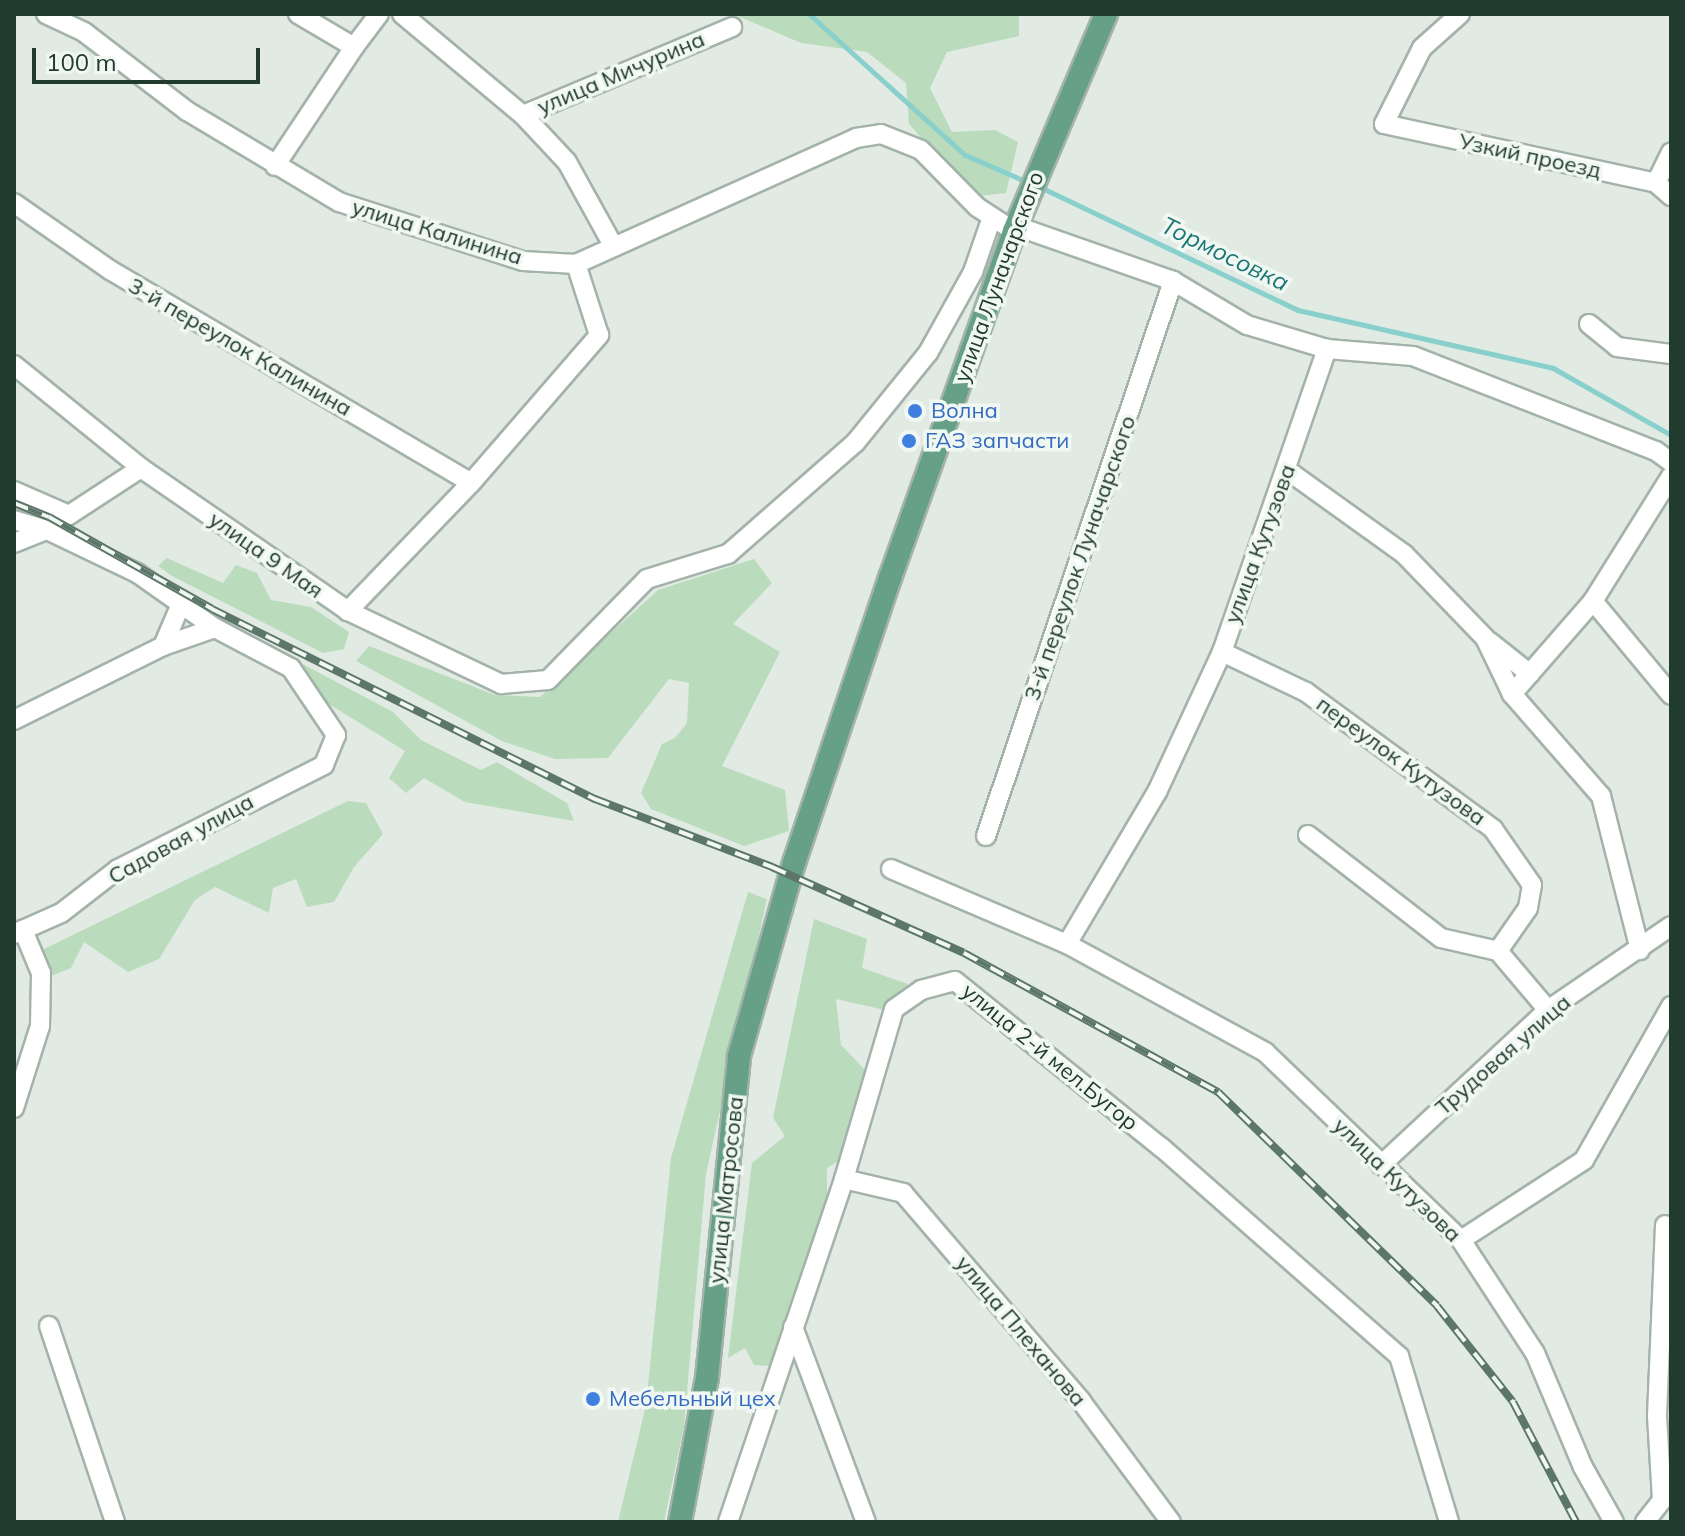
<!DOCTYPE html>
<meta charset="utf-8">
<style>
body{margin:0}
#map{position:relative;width:1685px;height:1536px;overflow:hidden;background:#e1ebe4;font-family:Mulish,sans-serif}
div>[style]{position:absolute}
.green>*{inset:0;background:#badcbc}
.stream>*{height:5px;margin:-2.5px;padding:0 2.5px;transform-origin:2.5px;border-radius:2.5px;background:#89d0cd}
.roads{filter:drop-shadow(2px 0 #a4b3aa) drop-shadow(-2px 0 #a4b3aa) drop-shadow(0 2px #a4b3aa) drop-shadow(0 -2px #a4b3aa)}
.minor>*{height:18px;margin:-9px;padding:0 9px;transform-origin:9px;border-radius:9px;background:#fff}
.major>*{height:22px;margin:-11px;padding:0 11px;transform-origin:11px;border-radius:11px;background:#66a086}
.rail>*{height:8px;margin-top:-4px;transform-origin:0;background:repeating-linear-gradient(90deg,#f1f8f3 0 15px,#5c776a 0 30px);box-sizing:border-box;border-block:2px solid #5c776a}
.dots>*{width:22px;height:22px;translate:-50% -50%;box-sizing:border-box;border:4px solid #f1f8f3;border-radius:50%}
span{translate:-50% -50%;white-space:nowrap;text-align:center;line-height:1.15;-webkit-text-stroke:7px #f1f8f3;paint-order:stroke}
.street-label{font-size:22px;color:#213b2f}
.shop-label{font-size:22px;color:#366cbe}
.left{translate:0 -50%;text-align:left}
.water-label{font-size:24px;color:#1d7674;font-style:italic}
.frame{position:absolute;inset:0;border:16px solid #213b2f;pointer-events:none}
.scale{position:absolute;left:32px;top:48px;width:228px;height:36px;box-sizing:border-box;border:4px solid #213b2f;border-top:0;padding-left:10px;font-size:24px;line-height:28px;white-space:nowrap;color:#213b2f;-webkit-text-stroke:6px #f1f8f3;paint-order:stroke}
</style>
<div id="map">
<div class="green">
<i style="clip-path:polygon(733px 14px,1019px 14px,1019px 36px,947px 52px,930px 88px,952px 132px,995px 130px,1018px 142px,1006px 193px,979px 196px,937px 156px,909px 124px,906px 83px,867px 52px,801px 43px)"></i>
<i style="clip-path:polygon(167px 558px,223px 583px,236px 565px,257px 573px,271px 600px,311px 607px,349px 632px,344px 649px,323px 653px,172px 576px,158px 566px)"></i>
<i style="clip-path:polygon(754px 559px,772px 583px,733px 624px,780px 652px,722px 766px,785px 790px,789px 831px,744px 846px,651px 809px,641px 793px,662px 744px,675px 738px,687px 723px,689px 683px,669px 679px,608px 758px,555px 759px,502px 741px,356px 661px,369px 646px,495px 695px,540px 697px,658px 590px)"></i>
<i style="clip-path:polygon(195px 607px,393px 712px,421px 740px,481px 770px,497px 762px,567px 803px,574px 821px,465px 802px,424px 778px,406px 793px,389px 778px,405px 751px,188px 617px)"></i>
<i style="clip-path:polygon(348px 801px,366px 803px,383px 834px,354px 867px,334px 902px,307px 907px,296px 879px,273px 888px,269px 913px,215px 887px,195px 900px,159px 959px,128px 972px,84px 942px,71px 968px,48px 977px,42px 950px)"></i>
<i style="clip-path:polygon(748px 892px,767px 899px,706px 1174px,684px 1426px,664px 1522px,618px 1522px,646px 1405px,671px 1158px)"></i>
<i style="clip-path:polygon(814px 919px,867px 939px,862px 968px,908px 984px,889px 1011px,836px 999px,841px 1045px,869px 1074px,866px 1144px,827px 1168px,827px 1207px,771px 1366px,754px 1365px,745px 1348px,728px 1358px,752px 1163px,785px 1136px,773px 1118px)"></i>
</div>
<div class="stream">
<i style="left:809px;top:14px;width:210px;rotate:42.1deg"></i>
<i style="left:965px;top:155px;width:68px;rotate:23.5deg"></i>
<i style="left:1040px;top:187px;width:286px;rotate:25.5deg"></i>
<i style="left:1298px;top:310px;width:262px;rotate:12.8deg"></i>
<i style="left:1553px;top:368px;width:136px;rotate:29.6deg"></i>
</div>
<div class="roads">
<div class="minor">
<i style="left:46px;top:14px;width:42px;rotate:25.3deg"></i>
<i style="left:84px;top:32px;width:130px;rotate:37.5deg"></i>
<i style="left:187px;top:111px;width:177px;rotate:30.9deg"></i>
<i style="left:339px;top:202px;width:193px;rotate:17.8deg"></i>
<i style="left:523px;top:261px;width:53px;rotate:3.2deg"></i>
<i style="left:576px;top:264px;width:307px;rotate:-24.2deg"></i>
<i style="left:856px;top:138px;width:25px;rotate:-9deg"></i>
<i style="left:881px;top:134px;width:43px;rotate:21.8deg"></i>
<i style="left:921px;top:150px;width:80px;rotate:45.5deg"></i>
<i style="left:977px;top:207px;width:44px;rotate:33deg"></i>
<i style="left:298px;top:14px;width:65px;rotate:30.5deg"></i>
<i style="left:354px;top:47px;width:41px;rotate:-52.9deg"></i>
<i style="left:402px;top:14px;width:158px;rotate:39.9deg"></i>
<i style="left:523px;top:115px;width:227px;rotate:-22.8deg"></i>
<i style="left:1460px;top:14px;width:51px;rotate:138.2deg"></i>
<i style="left:1422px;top:48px;width:85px;rotate:116.6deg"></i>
<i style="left:1384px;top:124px;width:278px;rotate:12.2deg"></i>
<i style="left:1656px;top:183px;width:20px;rotate:41deg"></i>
<i style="left:523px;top:115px;width:64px;rotate:46.9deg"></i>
<i style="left:567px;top:162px;width:97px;rotate:61.1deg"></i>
<i style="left:275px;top:166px;width:143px;rotate:-56.4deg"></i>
<i style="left:1656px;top:183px;width:34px;rotate:-64deg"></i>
<i style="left:14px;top:203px;width:117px;rotate:34.9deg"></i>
<i style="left:110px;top:270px;width:419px;rotate:30.5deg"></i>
<i style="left:471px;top:483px;width:178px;rotate:133.9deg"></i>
<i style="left:1016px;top:226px;width:166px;rotate:19.3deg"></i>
<i style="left:1173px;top:281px;width:86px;rotate:30.7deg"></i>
<i style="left:1247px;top:325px;width:84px;rotate:16.7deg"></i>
<i style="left:1327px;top:349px;width:86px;rotate:4.7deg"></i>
<i style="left:1413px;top:356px;width:261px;rotate:21.4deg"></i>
<i style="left:1656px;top:451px;width:19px;rotate:36deg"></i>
<i style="left:1589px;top:324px;width:36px;rotate:39deg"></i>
<i style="left:1617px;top:347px;width:54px;rotate:7.4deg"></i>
<i style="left:14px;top:365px;width:164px;rotate:39deg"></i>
<i style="left:141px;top:468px;width:252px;rotate:34.6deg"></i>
<i style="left:348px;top:611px;width:170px;rotate:25.5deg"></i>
<i style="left:501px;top:684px;width:47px;rotate:-4.9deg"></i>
<i style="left:548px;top:680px;width:141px;rotate:-45.6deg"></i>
<i style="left:647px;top:579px;width:85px;rotate:-17.2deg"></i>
<i style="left:728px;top:554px;width:169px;rotate:-41.2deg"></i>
<i style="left:855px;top:443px;width:116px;rotate:-51deg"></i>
<i style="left:928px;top:353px;width:93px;rotate:-60.9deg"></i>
<i style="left:973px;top:272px;width:58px;rotate:-70.9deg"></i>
<i style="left:1287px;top:470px;width:144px;rotate:35.7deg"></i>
<i style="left:1404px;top:554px;width:117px;rotate:46deg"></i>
<i style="left:1485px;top:638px;width:62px;rotate:64.3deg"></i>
<i style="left:1512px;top:694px;width:135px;rotate:48.9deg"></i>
<i style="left:1601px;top:796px;width:159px;rotate:75.8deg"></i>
<i style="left:471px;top:483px;width:196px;rotate:-49.1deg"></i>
<i style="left:599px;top:335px;width:75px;rotate:-107.9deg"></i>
<i style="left:14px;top:491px;width:60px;rotate:23.6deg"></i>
<i style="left:69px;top:515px;width:86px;rotate:-33.1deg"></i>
<i style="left:14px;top:520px;width:34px;rotate:17deg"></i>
<i style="left:47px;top:530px;width:100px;rotate:25.5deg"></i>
<i style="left:137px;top:573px;width:95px;rotate:35.2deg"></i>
<i style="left:215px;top:628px;width:86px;rotate:27.8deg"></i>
<i style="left:291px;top:668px;width:81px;rotate:56.1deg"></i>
<i style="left:336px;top:735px;width:32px;rotate:112deg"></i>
<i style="left:324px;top:765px;width:231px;rotate:153.2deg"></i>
<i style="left:118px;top:869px;width:72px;rotate:142.3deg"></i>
<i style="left:61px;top:913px;width:51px;rotate:155.9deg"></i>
<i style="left:14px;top:543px;width:35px;rotate:-22deg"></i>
<i style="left:1593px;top:601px;width:122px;rotate:50.3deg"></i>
<i style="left:1490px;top:642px;width:51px;rotate:38.7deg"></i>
<i style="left:163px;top:646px;width:46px;rotate:-66.8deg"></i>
<i style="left:1222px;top:652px;width:93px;rotate:25.5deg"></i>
<i style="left:1306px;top:692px;width:232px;rotate:36.2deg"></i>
<i style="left:1493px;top:829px;width:68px;rotate:55.1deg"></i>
<i style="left:1532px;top:885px;width:23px;rotate:100deg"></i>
<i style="left:1528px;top:908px;width:52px;rotate:124.9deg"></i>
<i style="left:1512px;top:694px;width:123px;rotate:-48.9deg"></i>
<i style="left:1593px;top:601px;width:147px;rotate:-58deg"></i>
<i style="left:14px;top:720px;width:166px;rotate:-26.4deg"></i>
<i style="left:163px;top:646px;width:55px;rotate:-19.1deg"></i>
<i style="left:1308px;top:835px;width:168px;rotate:37.8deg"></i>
<i style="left:1441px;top:938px;width:58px;rotate:12.8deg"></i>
<i style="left:1498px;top:951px;width:77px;rotate:49.7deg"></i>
<i style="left:986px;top:836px;width:586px;rotate:-71.38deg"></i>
<i style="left:891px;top:869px;width:191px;rotate:23.1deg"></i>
<i style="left:1067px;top:944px;width:226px;rotate:28.6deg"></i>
<i style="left:1265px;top:1052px;width:272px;rotate:43.8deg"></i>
<i style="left:1461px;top:1240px;width:135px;rotate:56.8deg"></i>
<i style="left:1535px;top:1353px;width:124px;rotate:67.2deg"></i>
<i style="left:1583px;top:1467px;width:63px;rotate:60.6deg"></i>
<i style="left:1067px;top:944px;width:177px;rotate:-59.4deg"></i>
<i style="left:1157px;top:792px;width:154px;rotate:-65.1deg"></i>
<i style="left:1222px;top:652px;width:321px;rotate:-70.9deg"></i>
<i style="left:14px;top:1108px;width:86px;rotate:-72.4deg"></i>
<i style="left:40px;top:1026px;width:53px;rotate:-88.9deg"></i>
<i style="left:41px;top:973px;width:47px;rotate:-112.7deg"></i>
<i style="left:1381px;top:1165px;width:228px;rotate:-42.9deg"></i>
<i style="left:1548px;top:1010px;width:149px;rotate:-34.3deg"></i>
<i style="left:844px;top:1179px;width:61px;rotate:13.3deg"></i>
<i style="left:903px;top:1193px;width:274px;rotate:49.4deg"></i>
<i style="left:1081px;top:1401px;width:151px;rotate:53.4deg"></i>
<i style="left:1461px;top:1240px;width:147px;rotate:-33deg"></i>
<i style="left:1584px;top:1160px;width:177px;rotate:-60.5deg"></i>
<i style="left:49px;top:1326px;width:207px;rotate:71.4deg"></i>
<i style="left:793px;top:1327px;width:208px;rotate:69.5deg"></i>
<i style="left:728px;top:1522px;width:362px;rotate:-71.3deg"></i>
<i style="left:844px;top:1179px;width:177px;rotate:-73.6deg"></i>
<i style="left:894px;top:1009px;width:33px;rotate:-35deg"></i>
<i style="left:921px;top:990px;width:35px;rotate:-15deg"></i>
<i style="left:955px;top:981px;width:265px;rotate:38.9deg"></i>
<i style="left:1161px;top:1147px;width:317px;rotate:41.3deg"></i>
<i style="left:1399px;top:1356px;width:173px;rotate:73.2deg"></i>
<i style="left:1645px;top:1522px;width:28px;rotate:-52deg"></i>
<i style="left:1662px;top:1500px;width:84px;rotate:-93.4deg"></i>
<i style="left:1657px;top:1416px;width:191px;rotate:-87.6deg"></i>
</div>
<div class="major">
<i style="left:680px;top:1522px;width:147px;rotate:-79.4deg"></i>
<i style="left:707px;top:1378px;width:324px;rotate:-84.3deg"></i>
<i style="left:739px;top:1056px;width:201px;rotate:-74.1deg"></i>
<i style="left:794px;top:863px;width:301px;rotate:-71.4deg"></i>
<i style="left:890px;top:578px;width:368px;rotate:-70.3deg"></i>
<i style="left:1014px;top:231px;width:236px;rotate:-67deg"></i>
</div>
</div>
<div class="rail">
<i style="left:14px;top:503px;width:38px;rotate:22deg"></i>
<i style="left:49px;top:517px;width:187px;rotate:29.4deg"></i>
<i style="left:212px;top:609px;width:428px;rotate:26.4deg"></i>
<i style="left:595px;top:799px;width:190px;rotate:21deg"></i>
<i style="left:772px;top:867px;width:210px;rotate:24.1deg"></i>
<i style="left:964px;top:953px;width:290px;rotate:28.7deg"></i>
<i style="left:1218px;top:1092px;width:306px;rotate:44.3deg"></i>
<i style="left:1437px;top:1306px;width:122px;rotate:51.6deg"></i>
<i style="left:1513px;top:1402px;width:136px;rotate:62.3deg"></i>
</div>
<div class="dots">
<i style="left:915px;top:411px;background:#3f7fe0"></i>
<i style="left:909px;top:441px;background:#3f7fe0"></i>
<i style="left:593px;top:1399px;background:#3f7fe0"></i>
</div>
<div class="street-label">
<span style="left:621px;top:73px;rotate:-23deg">улица Мичурина</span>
<span style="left:1530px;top:156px;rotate:12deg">Узкий проезд</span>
<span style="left:437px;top:232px;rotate:17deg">улица Калинина</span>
<span style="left:999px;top:277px;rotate:-70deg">улица Луначарского</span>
<span style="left:240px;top:347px;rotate:30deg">3-й переулок Калинина</span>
<span style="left:1260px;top:544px;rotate:-70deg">улица Кутузова</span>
<span style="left:266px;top:555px;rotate:35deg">улица 9 Мая</span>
<span style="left:1080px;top:558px;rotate:-71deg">3-й переулок Луначарского</span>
<span style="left:1401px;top:761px;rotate:36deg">переулок Кутузова</span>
<span style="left:181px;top:839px;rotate:-29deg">Садовая улица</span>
<span style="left:1503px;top:1055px;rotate:-41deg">Трудовая улица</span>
<span style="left:1050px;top:1057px;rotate:39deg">улица 2-й мел.Бугор</span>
<span style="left:1397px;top:1180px;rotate:44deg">улица Кутузова</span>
<span style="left:726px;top:1190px;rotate:-84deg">улица Матросова</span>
<span style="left:1021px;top:1331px;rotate:50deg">улица Плеханова</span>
</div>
<div class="shop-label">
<span class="left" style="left:931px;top:411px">Волна</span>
<span class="left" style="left:925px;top:441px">ГАЗ запчасти</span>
<span class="left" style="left:609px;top:1399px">Мебельный цех</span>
</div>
<div class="water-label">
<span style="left:1225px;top:254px;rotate:26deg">Тормосовка</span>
</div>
<div class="frame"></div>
<div class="scale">100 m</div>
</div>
